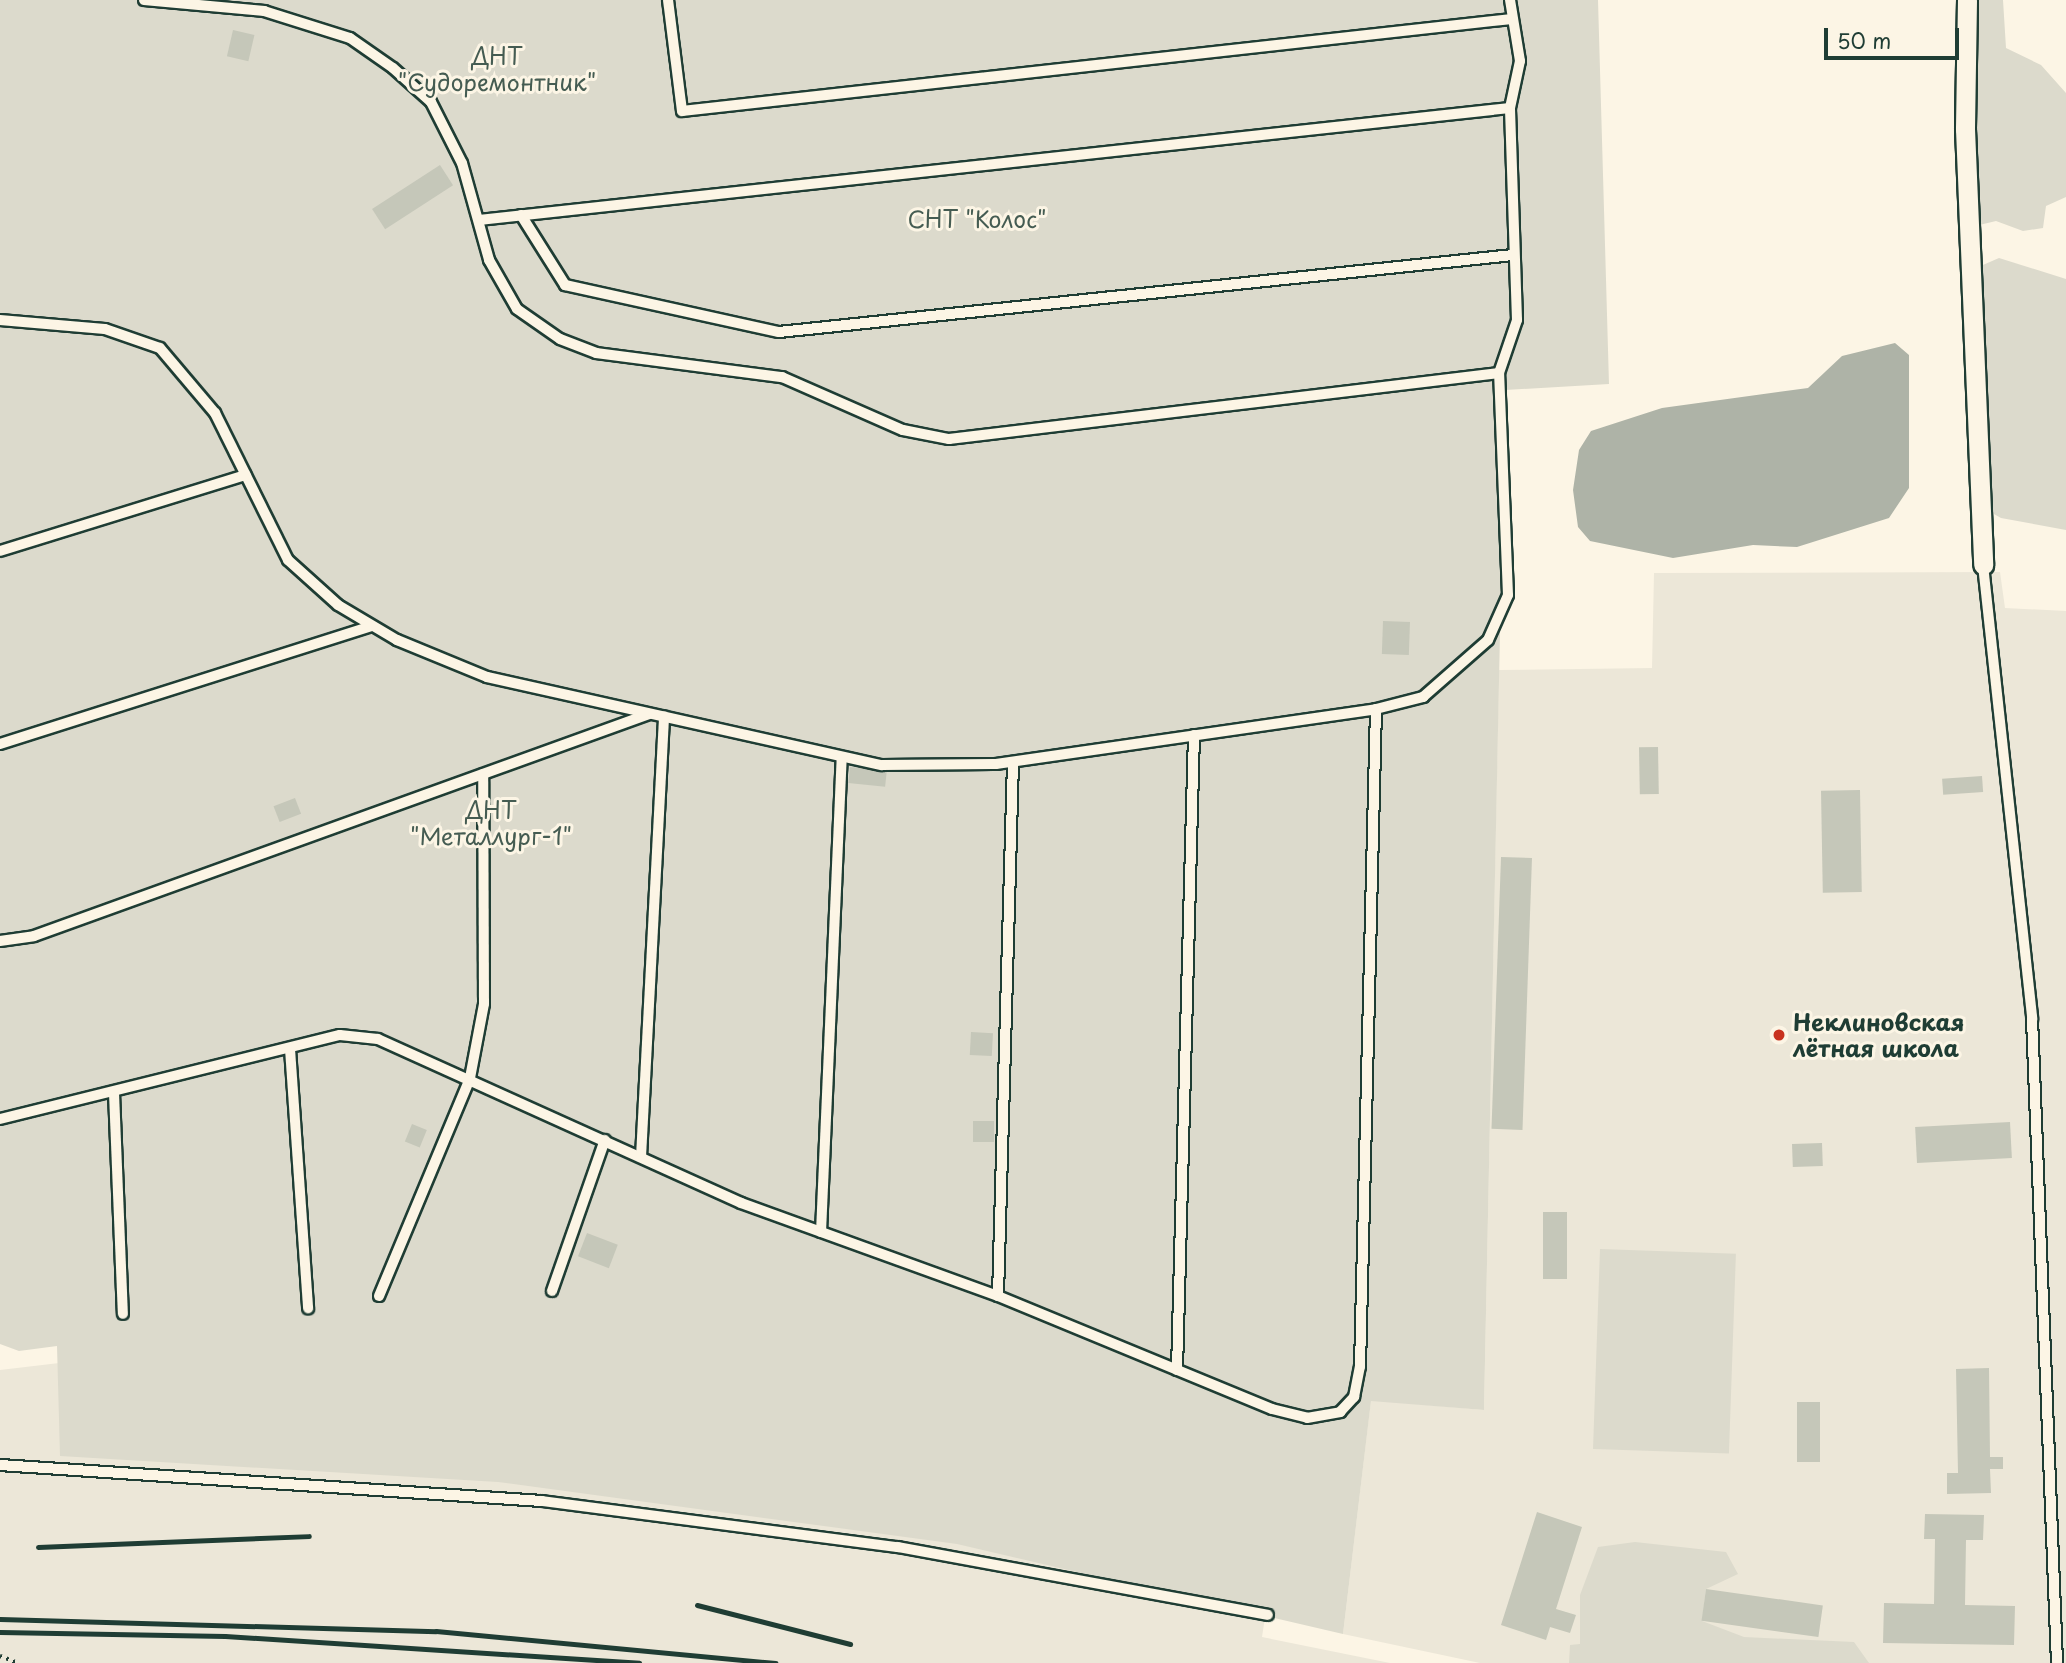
<!DOCTYPE html>
<meta charset="utf-8">
<style>
body{margin:0}
#map{position:relative;width:2066px;height:1663px;overflow:hidden;background:#fcf5e5;font-family:"Playpen Sans",sans-serif}
div>[style]{position:absolute}
.built>*{inset:0;background:#ece7d8}
.green>*{inset:0;background:#dcdacc;transform-origin:0 0}
.water>*{inset:0;background:#aeb3a7}
.building>*{inset:0;background:#c5c7b9;transform-origin:0 0}
.path>*{height:3.5px;margin-top:-1.75px;transform-origin:0;background:repeating-linear-gradient(90deg,#1f3d34 0 2px,transparent 0 7px)}
.roads{filter:drop-shadow(2px 0 #1f3d34) drop-shadow(-2px 0 #1f3d34) drop-shadow(0 2px #1f3d34) drop-shadow(0 -2px #1f3d34)}
.lane>*{height:10px;margin:-5px;padding:0 5px;transform-origin:5px;border-radius:5px;background:#fcf5e5}
.street>*{height:19px;margin:-9.5px;padding:0 9.5px;transform-origin:9.5px;border-radius:9.5px;background:#fcf5e5}
.rail>*{height:5px;margin:-2.5px;padding:0 2.5px;transform-origin:2.5px;border-radius:2.5px;background:#1f3d34}
.dots>*{width:19px;height:19px;translate:-50% -50%;box-sizing:border-box;border:4px solid #fcf5e5;border-radius:50%}
span{translate:-50% -50%;white-space:nowrap;text-align:center;line-height:1.15;-webkit-text-stroke:6px #fcf5e5;paint-order:stroke}
.park-label{font-size:23px;color:#455c52}
.poi-label{font-size:23px;color:#1f3d34;font-weight:700}
.left{translate:0 -50%;text-align:left}
.scale{position:absolute;left:1824px;top:28px;width:135px;height:32px;box-sizing:border-box;border:4px solid #1f3d34;border-top:0;padding-left:9px;font-size:21px;line-height:24px;white-space:nowrap;color:#1f3d34;-webkit-text-stroke:5px #fcf5e5;paint-order:stroke}
</style>
<div id="map">
<div class="built">
<i style="clip-path:polygon(2000px 572px,2005px 608px,2066px 611px,2066px 1663px,1480px 1663px,1343px 1634px,1371px 1400px,1484px 1410px,1499px 670px,1652px 668px,1654px 573px)"></i>
<i style="clip-path:polygon(313px 1333px,1276px 1546px,1262px 1637px,1390px 1663px,0 1663px,0 1370px)"></i>
</div>
<div class="green">
<i style="clip-path:polygon(0 0,1598px 0,1609px 384px,1505px 390px,1484px 1410px,1371px 1401px,1343px 1634px,957px 1544px,498px 1482px,60px 1456px,57px 1346px,19px 1351px,0 1344px)"></i>
<i style="clip-path:polygon(1969px 0,2003px 0,2006px 48px,2041px 65px,2066px 93px,2066px 197px,2046px 206px,2043px 228px,2023px 231px,1996px 221px,1971px 227px)"></i>
<i style="clip-path:polygon(1999px 258px,2066px 279px,2066px 530px,2001px 518px,1978px 505px,1976px 268px)"></i>
<i style="left:1600px;top:1249px;width:136px;height:200px;rotate:2deg"></i>
<i style="clip-path:polygon(1635px 1542px,1726px 1552px,1738px 1574px,1706px 1589px,1702px 1621px,1744px 1637px,1854px 1642px,1869px 1663px,1569px 1663px,1570px 1645px,1580px 1644px,1580px 1595px,1598px 1547px)"></i>
</div>
<div class="water">
<i style="clip-path:polygon(1895px 343px,1909px 355px,1909px 488px,1889px 518px,1797px 547px,1753px 545px,1673px 558px,1590px 541px,1578px 527px,1573px 490px,1579px 450px,1591px 431px,1662px 408px,1808px 388px,1842px 356px)"></i>
</div>
<div class="building">
<i style="left:233px;top:30px;width:22px;height:27px;rotate:13deg"></i>
<i style="left:440px;top:165px;width:24px;height:81px;rotate:57deg"></i>
<i style="left:1383px;top:621px;width:27px;height:33px;rotate:2deg"></i>
<i style="left:1658px;top:747px;width:47px;height:19px;rotate:89deg"></i>
<i style="left:850px;top:767px;width:37px;height:16px;rotate:6deg"></i>
<i style="left:1982px;top:776px;width:16px;height:40px;rotate:86deg"></i>
<i style="left:1860px;top:790px;width:102px;height:39px;rotate:89deg"></i>
<i style="left:295px;top:798px;width:17px;height:23px;rotate:69deg"></i>
<i style="left:1501px;top:857px;width:31px;height:272px;rotate:2deg"></i>
<i style="left:971px;top:1032px;width:22px;height:23px;rotate:3deg"></i>
<i style="left:973px;top:1121px;width:21px;height:21px"></i>
<i style="left:2010px;top:1122px;width:36px;height:95px;rotate:87deg"></i>
<i style="left:412px;top:1124px;width:16px;height:19px;rotate:22deg"></i>
<i style="left:1822px;top:1143px;width:23px;height:30px;rotate:88deg"></i>
<i style="left:1543px;top:1212px;width:24px;height:67px"></i>
<i style="left:587px;top:1233px;width:33px;height:25px;rotate:21deg"></i>
<i style="clip-path:polygon(1989px 1368px,1990px 1457px,2003px 1457px,2003px 1469px,1990px 1469px,1991px 1493px,1947px 1494px,1947px 1473px,1958px 1473px,1956px 1369px)"></i>
<i style="left:1797px;top:1402px;width:23px;height:60px"></i>
<i style="clip-path:polygon(1537px 1512px,1582px 1527px,1556px 1609px,1576px 1615px,1570px 1633px,1550px 1627px,1546px 1640px,1501px 1625px)"></i>
<i style="clip-path:polygon(1925px 1514px,1984px 1515px,1983px 1540px,1966px 1540px,1965px 1605px,2015px 1606px,2014px 1645px,1883px 1643px,1884px 1603px,1934px 1604px,1935px 1539px,1924px 1539px)"></i>
<i style="left:1706px;top:1589px;width:118px;height:32px;rotate:8deg"></i>
</div>
<div class="path">
<i style="left:0;top:1656px;width:19px;rotate:21deg"></i>
</div>
<div class="roads">
<div class="lane">
<i style="left:144px;top:0;width:121px;rotate:5.2deg"></i>
<i style="left:264px;top:11px;width:90px;rotate:17.4deg"></i>
<i style="left:350px;top:38px;width:52px;rotate:34.9deg"></i>
<i style="left:393px;top:68px;width:51px;rotate:41.8deg"></i>
<i style="left:431px;top:102px;width:68px;rotate:63.1deg"></i>
<i style="left:462px;top:163px;width:101px;rotate:74.4deg"></i>
<i style="left:489px;top:260px;width:56px;rotate:60.3deg"></i>
<i style="left:517px;top:309px;width:52px;rotate:34.9deg"></i>
<i style="left:560px;top:339px;width:39px;rotate:21deg"></i>
<i style="left:596px;top:353px;width:188px;rotate:7.4deg"></i>
<i style="left:782px;top:377px;width:132px;rotate:23.7deg"></i>
<i style="left:903px;top:430px;width:47px;rotate:11.1deg"></i>
<i style="left:949px;top:439px;width:554px;rotate:-6.84deg"></i>
<i style="left:668px;top:0;width:112px;rotate:82.8deg"></i>
<i style="left:682px;top:111px;width:835px;rotate:-6.33deg"></i>
<i style="left:521px;top:215px;width:83px;rotate:57.8deg"></i>
<i style="left:565px;top:285px;width:219px;rotate:12.4deg"></i>
<i style="left:779px;top:332px;width:738px;rotate:-5.99deg"></i>
<i style="left:479px;top:220px;width:1037px;rotate:-6.2deg"></i>
<i style="left:0;top:320px;width:105px;rotate:4.9deg"></i>
<i style="left:105px;top:329px;width:58px;rotate:19.1deg"></i>
<i style="left:160px;top:348px;width:85px;rotate:49.8deg"></i>
<i style="left:215px;top:413px;width:164px;rotate:63.6deg"></i>
<i style="left:288px;top:560px;width:67px;rotate:42deg"></i>
<i style="left:338px;top:605px;width:69px;rotate:30.7deg"></i>
<i style="left:397px;top:640px;width:97px;rotate:22.3deg"></i>
<i style="left:487px;top:677px;width:405px;rotate:12.6deg"></i>
<i style="left:882px;top:765px;width:114px;rotate:-0.5deg"></i>
<i style="left:996px;top:764px;width:384px;rotate:-8.2deg"></i>
<i style="left:1376px;top:709px;width:49px;rotate:-14.3deg"></i>
<i style="left:1423px;top:697px;width:86px;rotate:-41.2deg"></i>
<i style="left:1488px;top:640px;width:49px;rotate:-66deg"></i>
<i style="left:1508px;top:595px;width:222px;rotate:-92.3deg"></i>
<i style="left:1499px;top:373px;width:56px;rotate:-71.2deg"></i>
<i style="left:1517px;top:320px;width:212px;rotate:-91.9deg"></i>
<i style="left:1510px;top:108px;width:48px;rotate:-78deg"></i>
<i style="left:1520px;top:61px;width:62px;rotate:-99.3deg"></i>
<i style="left:0;top:551px;width:257px;rotate:-17.2deg"></i>
<i style="left:1983px;top:565px;width:456px;rotate:83.8deg"></i>
<i style="left:2032px;top:1018px;width:645px;rotate:87.78deg"></i>
<i style="left:0;top:744px;width:390px;rotate:-17.6deg"></i>
<i style="left:0;top:941px;width:34px;rotate:-8deg"></i>
<i style="left:34px;top:936px;width:654px;rotate:-19.85deg"></i>
<i style="left:290px;top:1049px;width:260px;rotate:86deg"></i>
<i style="left:114px;top:1093px;width:221px;rotate:87.7deg"></i>
<i style="left:0;top:1119px;width:350px;rotate:-13.9deg"></i>
<i style="left:340px;top:1035px;width:38px;rotate:6deg"></i>
<i style="left:378px;top:1039px;width:398px;rotate:24.3deg"></i>
<i style="left:741px;top:1203px;width:273px;rotate:19.9deg"></i>
<i style="left:998px;top:1296px;width:296px;rotate:22.4deg"></i>
<i style="left:1272px;top:1409px;width:36px;rotate:14deg"></i>
<i style="left:1307px;top:1418px;width:34px;rotate:-10deg"></i>
<i style="left:1340px;top:1412px;width:21px;rotate:-47deg"></i>
<i style="left:1354px;top:1397px;width:31px;rotate:-79deg"></i>
<i style="left:1360px;top:1367px;width:658px;rotate:-88.61deg"></i>
<i style="left:641px;top:1157px;width:441px;rotate:-87deg"></i>
<i style="left:821px;top:1232px;width:475px;rotate:-87.5deg"></i>
<i style="left:552px;top:1291px;width:160px;rotate:-70.7deg"></i>
<i style="left:379px;top:1296px;width:236px;rotate:-67.3deg"></i>
<i style="left:470px;top:1078px;width:75px;rotate:-79.3deg"></i>
<i style="left:484px;top:1004px;width:230px;rotate:-90.2deg"></i>
<i style="left:998px;top:1296px;width:534px;rotate:-88.39deg"></i>
<i style="left:1177px;top:1370px;width:635px;rotate:-88.47deg"></i>
<i style="left:0;top:1465px;width:543px;rotate:3.8deg"></i>
<i style="left:542px;top:1501px;width:359px;rotate:7.4deg"></i>
<i style="left:898px;top:1547px;width:376px;rotate:10.4deg"></i>
</div>
<div class="street">
<i style="left:1967px;top:0;width:129px;rotate:90.9deg"></i>
<i style="left:1965px;top:129px;width:436px;rotate:87.6deg"></i>
</div>
</div>
<div class="rail">
<i style="left:38px;top:1547px;width:271px;rotate:-2.3deg"></i>
<i style="left:697px;top:1605px;width:158px;rotate:14.3deg"></i>
<i style="left:0;top:1619px;width:436px;rotate:1.6deg"></i>
<i style="left:436px;top:1631px;width:341px;rotate:5.4deg"></i>
<i style="left:0;top:1632px;width:225px;rotate:1deg"></i>
<i style="left:225px;top:1636px;width:415px;rotate:3.7deg"></i>
</div>
<div class="dots">
<i style="left:1779px;top:1035px;background:#c8321e"></i>
</div>
<div class="park-label">
<span style="left:497px;top:69px">ДНТ<br>"Судоремонтник"</span>
<span style="left:977px;top:219px">СНТ "Колос"</span>
<span style="left:491px;top:823px">ДНТ<br>"Металлург-1"</span>
</div>
<div class="poi-label">
<span class="left" style="left:1793px;top:1035px">Неклиновская<br>лётная школа</span>
</div>
<div class="scale">50 m</div>
</div>
